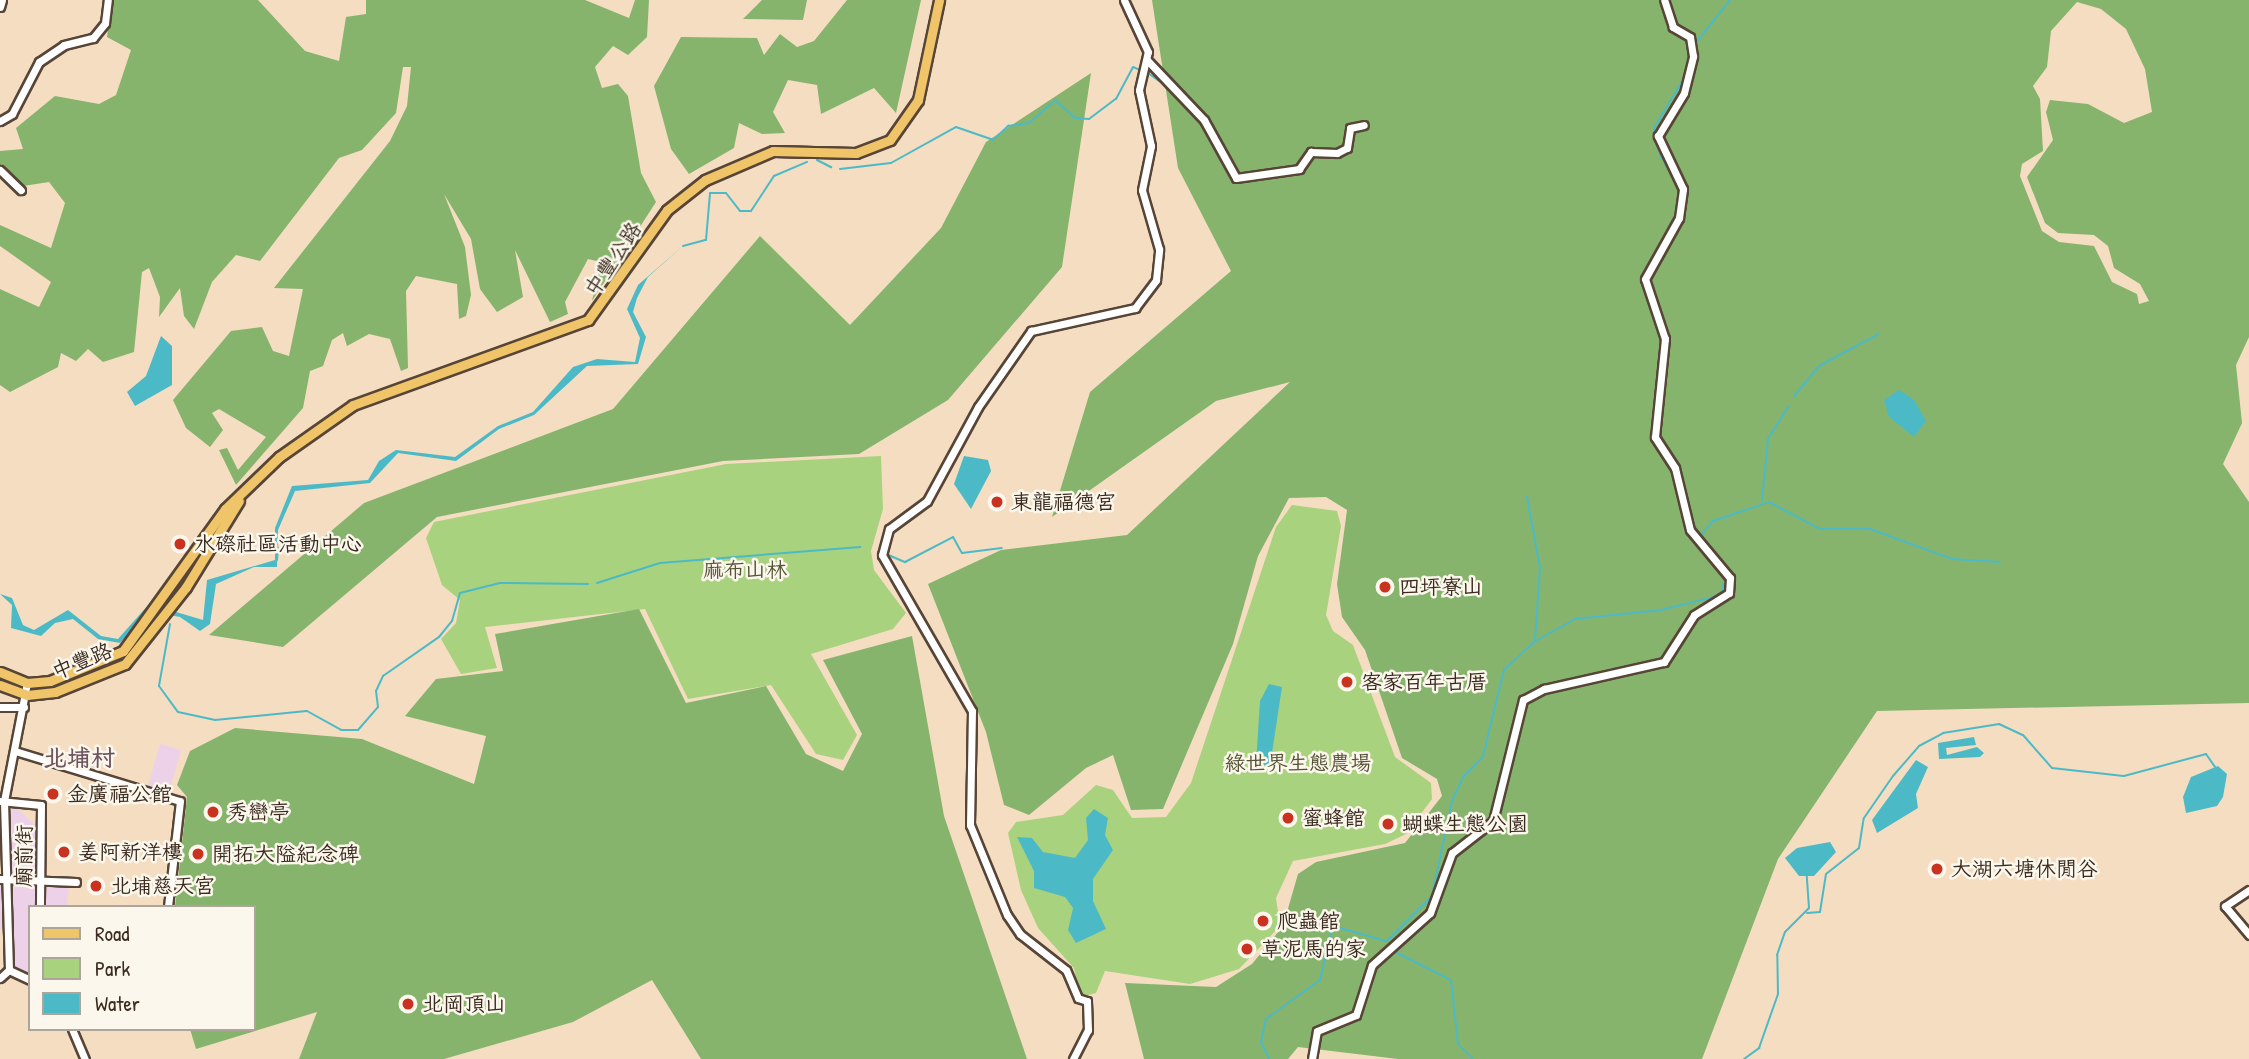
<!DOCTYPE html>
<meta charset="utf-8">
<style>
body{margin:0}
#map{position:relative;width:2249px;height:1059px;overflow:hidden;background:#f5ddc2;font-family:"Patrick Hand","LXGW WenKai TC",sans-serif}
div>[style]{position:absolute}
.built>*{inset:0;background:#edd1e9;transform-origin:0 0}
.green>*{inset:0;background:#a9d27e}
.forest>*{inset:0;background:#86b46d}
.water>*{inset:0;background:#4cbac6}
.stream>*{height:2px;margin:-1px;padding:0 1px;transform-origin:1px;border-radius:1px;background:#4cbac6}
.roads{filter:drop-shadow(2px 0 #574537) drop-shadow(-2px 0 #574537) drop-shadow(0 2px #574537) drop-shadow(0 -2px #574537)}
.minor>*{height:7px;margin:-3.5px;padding:0 3.5px;transform-origin:3.5px;border-radius:3.5px;background:#fff}
.major>*{height:9px;margin:-4.5px;padding:0 4.5px;transform-origin:4.5px;border-radius:4.5px;background:#f0c469}
.dots>*{width:19px;height:19px;translate:-50% -50%;box-sizing:border-box;border:4px solid #fbf7ec;border-radius:50%}
span{translate:-50% -50%;white-space:nowrap;text-align:center;line-height:1.15;-webkit-text-stroke:5px #fbf7ec;paint-order:stroke}
.street-label{font-size:21px;color:#3b2a1e}
.poi-label{font-size:21px;color:#3b2a1e}
.left{translate:0 -50%;text-align:left}
.park-label{font-size:21px;color:#565436}
.quarter-label{font-size:24px;color:#6e5660;font-weight:700}
.legend{position:absolute;left:28px;top:905px;width:228px;height:126px;box-sizing:border-box;background:#fbf7ec;border:2px solid #aea59a;margin:0;padding:9px 12px;list-style:none;font-size:21px;color:#3b2a1e}
.legend li{display:flex;align-items:center;gap:14px;height:35px}
.legend b{width:35px;border:2px solid #aea59a}
</style>
<div id="map">
<div class="built">
<i style="left:160px;top:744px;width:22px;height:46px;rotate:16deg"></i>
<i style="clip-path:polygon(7px 807px,16px 807px,37px 827px,39px 875px,12px 873px)"></i>
<i style="clip-path:polygon(0 882px,69px 885px,67px 907px,30px 907px,30px 976px,11px 971px,10px 930px,0 929px)"></i>
</div>
<div class="green">
<i style="clip-path:polygon(881px 456px,883px 509px,871px 551px,874px 570px,906px 613px,893px 629px,811px 654px,857px 735px,843px 760px,816px 754px,771px 685px,688px 699px,645px 609px,485px 627px,497px 668px,461px 674px,441px 639px,456px 623px,460px 600px,442px 585px,426px 538px,434px 522px,726px 464px)"></i>
<i style="clip-path:polygon(1292px 505px,1337px 511px,1341px 526px,1326px 615px,1333px 631px,1353px 645px,1395px 757px,1431px 783px,1432px 799px,1406px 834px,1385px 844px,1293px 861px,1276px 898px,1280px 926px,1239px 969px,1190px 984px,1105px 971px,1096px 993px,1080px 997px,1074px 968px,1038px 928px,1021px 890px,1008px 833px,1016px 822px,1063px 815px,1096px 785px,1113px 790px,1132px 818px,1166px 817px,1191px 783px,1276px 527px)"></i>
</div>
<div class="forest">
<i style="clip-path:polygon(112px 0,258px 0,305px 51px,339px 61px,346px 17px,366px 14px,366px 0,585px 0,629px 18px,635px 0,649px 0,647px 37px,628px 55px,613px 46px,595px 67px,602px 88px,618px 84px,628px 96px,641px 173px,656px 202px,592px 301px,601px 262px,588px 259px,565px 302px,568px 314px,550px 322px,515px 250px,523px 297px,497px 312px,480px 289px,471px 239px,444px 194px,465px 247px,471px 295px,466px 316px,459px 319px,457px 284px,416px 276px,406px 291px,408px 368px,401px 371px,390px 339px,369px 334px,347px 346px,343px 333px,332px 340px,323px 366px,310px 371px,303px 408px,236px 485px,219px 450px,227px 448px,238px 470px,266px 437px,219px 409px,212px 413px,223px 430px,210px 447px,186px 428px,173px 400px,231px 331px,262px 327px,273px 351px,289px 356px,303px 289px,274px 288px,390px 141px,407px 106px,411px 67px,403px 67px,396px 113px,362px 150px,339px 158px,260px 261px,236px 255px,212px 282px,194px 329px,184px 316px,180px 288px,159px 317px,160px 297px,149px 268px,142px 272px,134px 352px,103px 362px,88px 349px,76px 361px,61px 353px,58px 367px,10px 392px,0 385px,0 289px,39px 307px,51px 282px,0 246px,0 225px,51px 248px,65px 203px,49px 182px,17px 187px,0 167px,0 151px,23px 149px,16px 128px,55px 96px,99px 104px,116px 95px,131px 50px,107px 37px)"></i>
<i style="clip-path:polygon(762px 0,807px 0,803px 20px,743px 19px)"></i>
<i style="clip-path:polygon(847px 0,921px 0,896px 113px,874px 88px,821px 114px,817px 85px,788px 80px,773px 112px,785px 133px,762px 134px,739px 123px,734px 148px,689px 174px,671px 149px,654px 86px,681px 37px,757px 38px,764px 55px,780px 34px,797px 47px,814px 41px)"></i>
<i style="clip-path:polygon(evenodd,1152px 0,2249px 0,2249px 337px,2236px 365px,2242px 423px,2223px 464px,2249px 502px,2249px 703px,1877px 711px,1778px 859px,1702px 1059px,1398px 1059px,1298px 1047px,1288px 1059px,1144px 1059px,1125px 983px,1216px 987px,1252px 964px,1283px 926px,1298px 874px,1316px 862px,1405px 843px,1442px 796px,1437px 779px,1402px 758px,1365px 650px,1342px 617px,1337px 584px,1347px 510px,1326px 497px,1289px 498px,1258px 556px,1233px 644px,1163px 809px,1131px 810px,1113px 755px,1086px 768px,1029px 815px,1004px 805px,986px 732px,928px 584px,1001px 550px,1127px 535px,1290px 382px,1216px 401px,1052px 517px,1090px 392px,1231px 271px,1178px 168px,1152px 0,2077px 2px,2101px 9px,2126px 29px,2145px 69px,2152px 112px,2124px 123px,2088px 104px,2050px 100px,2046px 112px,2053px 140px,2027px 177px,2045px 223px,2058px 233px,2094px 235px,2108px 246px,2114px 268px,2140px 284px,2149px 301px,2139px 304px,2137px 294px,2112px 282px,2094px 246px,2059px 242px,2042px 231px,2020px 176px,2022px 164px,2043px 151px,2040px 99px,2033px 86px,2047px 67px,2051px 31px,2077px 2px)"></i>
<i style="clip-path:polygon(1091px 73px,1062px 267px,948px 400px,859px 454px,723px 461px,437px 517px,283px 647px,209px 635px,364px 503px,613px 409px,760px 236px,850px 325px,941px 228px,986px 142px)"></i>
<i style="clip-path:polygon(639px 609px,686px 703px,766px 686px,806px 754px,843px 771px,862px 734px,823px 660px,912px 636px,944px 816px,1027px 1059px,701px 1059px,652px 980px,573px 1022px,444px 1059px,299px 1059px,317px 1012px,196px 1049px,190px 1029px,254px 1029px,254px 907px,175px 907px,187px 797px,177px 785px,190px 751px,235px 728px,362px 739px,474px 784px,486px 736px,405px 716px,436px 679px,503px 671px,495px 634px)"></i>
</div>
<div class="water">
<i style="clip-path:polygon(684px 245px,648px 277px,637px 298px,633px 312px,646px 337px,638px 364px,587px 366px,534px 415px,499px 429px,456px 461px,398px 453px,370px 483px,295px 491px,278px 530px,277px 567px,254px 567px,216px 584px,210px 624px,200px 631px,180px 617px,148px 611px,120px 643px,98px 639px,73px 619px,55px 623px,41px 636px,11px 628px,12px 605px,0 594px,12px 598px,23px 625px,34px 630px,68px 610px,101px 636px,118px 639px,149px 604px,203px 620px,207px 580px,275px 560px,275px 528px,292px 486px,368px 480px,379px 461px,396px 450px,455px 457px,498px 426px,533px 412px,573px 367px,597px 359px,635px 362px,640px 338px,627px 309px,638px 285px)"></i>
<i style="clip-path:polygon(161px 336px,172px 346px,172px 385px,135px 406px,127px 392px,146px 376px)"></i>
<i style="clip-path:polygon(1899px 390px,1914px 400px,1926px 421px,1914px 437px,1889px 417px,1884px 400px)"></i>
<i style="clip-path:polygon(964px 456px,988px 460px,991px 471px,971px 509px,954px 484px)"></i>
<i style="clip-path:polygon(1269px 684px,1282px 687px,1270px 766px,1256px 763px,1260px 701px)"></i>
<i style="clip-path:polygon(1974px 737px,1976px 745px,1946px 748px,1947px 755px,1977px 747px,1984px 753px,1980px 757px,1939px 759px,1938px 743px)"></i>
<i style="clip-path:polygon(1916px 760px,1928px 767px,1916px 794px,1918px 808px,1877px 833px,1872px 820px)"></i>
<i style="clip-path:polygon(2218px 766px,2227px 774px,2223px 797px,2217px 806px,2186px 813px,2183px 797px,2191px 777px)"></i>
<i style="clip-path:polygon(1094px 809px,1108px 818px,1105px 835px,1113px 850px,1093px 879px,1093px 901px,1106px 929px,1076px 943px,1068px 930px,1073px 908px,1065px 897px,1034px 888px,1034px 871px,1017px 837px,1032px 838px,1043px 852px,1075px 858px,1088px 840px,1086px 818px)"></i>
<i style="clip-path:polygon(1830px 842px,1836px 852px,1814px 876px,1799px 876px,1785px 858px,1797px 848px)"></i>
</div>
<div class="stream">
<i style="left:1694px;top:45px;width:58px;rotate:-51.3deg"></i>
<i style="left:1148px;top:73px;width:14px;rotate:36deg"></i>
<i style="left:1661px;top:158px;width:31px;rotate:-103deg"></i>
<i style="left:1654px;top:128px;width:56px;rotate:-58.9deg"></i>
<i style="left:817px;top:160px;width:16px;rotate:27deg"></i>
<i style="left:1665px;top:164px;width:8px;rotate:45deg"></i>
<i style="left:840px;top:169px;width:51px;rotate:-6.7deg"></i>
<i style="left:891px;top:163px;width:74px;rotate:-29deg"></i>
<i style="left:956px;top:127px;width:39px;rotate:19deg"></i>
<i style="left:993px;top:140px;width:21px;rotate:-43deg"></i>
<i style="left:1008px;top:126px;width:21px;rotate:-8deg"></i>
<i style="left:1029px;top:123px;width:35px;rotate:-41deg"></i>
<i style="left:1055px;top:100px;width:27px;rotate:42deg"></i>
<i style="left:1075px;top:118px;width:14px;rotate:4deg"></i>
<i style="left:1089px;top:119px;width:34px;rotate:-37deg"></i>
<i style="left:1116px;top:99px;width:36px;rotate:-62deg"></i>
<i style="left:1133px;top:67px;width:8px;rotate:23deg"></i>
<i style="left:1662px;top:241px;width:33px;rotate:-63deg"></i>
<i style="left:683px;top:246px;width:24px;rotate:-15deg"></i>
<i style="left:706px;top:240px;width:47px;rotate:-85.1deg"></i>
<i style="left:710px;top:193px;width:16px"></i>
<i style="left:726px;top:193px;width:23px;rotate:52deg"></i>
<i style="left:740px;top:211px;width:11px"></i>
<i style="left:751px;top:211px;width:42px;rotate:-56.7deg"></i>
<i style="left:774px;top:176px;width:36px;rotate:-23deg"></i>
<i style="left:1653px;top:313px;width:36px;rotate:-111deg"></i>
<i style="left:1640px;top:279px;width:35px;rotate:-59deg"></i>
<i style="left:1794px;top:396px;width:39px;rotate:-50deg"></i>
<i style="left:1819px;top:366px;width:68px;rotate:-28.1deg"></i>
<i style="left:1652px;top:430px;width:75px;rotate:-83.9deg"></i>
<i style="left:1664px;top:445px;width:22px;rotate:51deg"></i>
<i style="left:1678px;top:462px;width:68px;rotate:75.6deg"></i>
<i style="left:1695px;top:528px;width:47px;rotate:51.9deg"></i>
<i style="left:1527px;top:497px;width:72px;rotate:79.6deg"></i>
<i style="left:1540px;top:568px;width:72px;rotate:94deg"></i>
<i style="left:1762px;top:500px;width:61px;rotate:-84.4deg"></i>
<i style="left:1768px;top:439px;width:38px;rotate:-58deg"></i>
<i style="left:1700px;top:536px;width:20px;rotate:-49deg"></i>
<i style="left:1713px;top:521px;width:59px;rotate:-18.7deg"></i>
<i style="left:1769px;top:502px;width:58px;rotate:27.9deg"></i>
<i style="left:1820px;top:529px;width:50px"></i>
<i style="left:1870px;top:529px;width:87px;rotate:20.1deg"></i>
<i style="left:1952px;top:559px;width:48px;rotate:3.6deg"></i>
<i style="left:886px;top:554px;width:21px;rotate:23deg"></i>
<i style="left:905px;top:562px;width:54px;rotate:-27.5deg"></i>
<i style="left:953px;top:537px;width:18px;rotate:61deg"></i>
<i style="left:962px;top:553px;width:40px;rotate:-7.1deg"></i>
<i style="left:277px;top:560px;width:12px;rotate:-85deg"></i>
<i style="left:597px;top:583px;width:66px;rotate:-17.6deg"></i>
<i style="left:660px;top:563px;width:201px;rotate:-4.6deg"></i>
<i style="left:170px;top:624px;width:63px;rotate:100.1deg"></i>
<i style="left:159px;top:686px;width:32px;rotate:54deg"></i>
<i style="left:178px;top:712px;width:38px;rotate:12deg"></i>
<i style="left:215px;top:720px;width:92px;rotate:-5.6deg"></i>
<i style="left:307px;top:711px;width:39px;rotate:29deg"></i>
<i style="left:341px;top:730px;width:17px"></i>
<i style="left:358px;top:730px;width:30px;rotate:-49deg"></i>
<i style="left:378px;top:707px;width:16px;rotate:-97deg"></i>
<i style="left:376px;top:691px;width:17px;rotate:-65deg"></i>
<i style="left:383px;top:676px;width:68px;rotate:-34.9deg"></i>
<i style="left:439px;top:637px;width:21px;rotate:-51deg"></i>
<i style="left:452px;top:621px;width:29px;rotate:-74deg"></i>
<i style="left:460px;top:593px;width:41px;rotate:-14deg"></i>
<i style="left:500px;top:583px;width:88px;rotate:0.7deg"></i>
<i style="left:1807px;top:913px;width:13px;rotate:-4deg"></i>
<i style="left:1820px;top:912px;width:38px;rotate:-81deg"></i>
<i style="left:1826px;top:874px;width:42px;rotate:-38.2deg"></i>
<i style="left:1859px;top:848px;width:30px;rotate:-81deg"></i>
<i style="left:1864px;top:818px;width:51px;rotate:-55.4deg"></i>
<i style="left:1893px;top:776px;width:40px;rotate:-49deg"></i>
<i style="left:1919px;top:746px;width:27px;rotate:-28deg"></i>
<i style="left:1943px;top:733px;width:57px;rotate:-9.1deg"></i>
<i style="left:1999px;top:724px;width:26px;rotate:25deg"></i>
<i style="left:2023px;top:735px;width:44px;rotate:48.7deg"></i>
<i style="left:2052px;top:768px;width:72px;rotate:6.3deg"></i>
<i style="left:2124px;top:776px;width:85px;rotate:-15deg"></i>
<i style="left:2206px;top:754px;width:16px;rotate:55deg"></i>
<i style="left:1387px;top:941px;width:64px;rotate:-45deg"></i>
<i style="left:1432px;top:896px;width:97px;rotate:-78.1deg"></i>
<i style="left:1452px;top:801px;width:26px;rotate:-65deg"></i>
<i style="left:1463px;top:777px;width:29px;rotate:-46deg"></i>
<i style="left:1483px;top:756px;width:89px;rotate:-76.3deg"></i>
<i style="left:1504px;top:670px;width:41px;rotate:-43deg"></i>
<i style="left:1534px;top:642px;width:47px;rotate:-29.3deg"></i>
<i style="left:1575px;top:619px;width:86px;rotate:-6deg"></i>
<i style="left:1661px;top:610px;width:54px;rotate:-14deg"></i>
<i style="left:1713px;top:597px;width:10px;rotate:-29deg"></i>
<i style="left:1722px;top:592px;width:16px;rotate:-79deg"></i>
<i style="left:1393px;top:951px;width:65px;rotate:26.6deg"></i>
<i style="left:1451px;top:980px;width:64px;rotate:83.8deg"></i>
<i style="left:1458px;top:1044px;width:21px;rotate:45deg"></i>
<i style="left:1269px;top:1059px;width:19px;rotate:-115deg"></i>
<i style="left:1261px;top:1042px;width:24px;rotate:-78deg"></i>
<i style="left:1266px;top:1019px;width:67px;rotate:-35.8deg"></i>
<i style="left:1320px;top:980px;width:56px;rotate:-76.5deg"></i>
<i style="left:1333px;top:926px;width:55px;rotate:15.8deg"></i>
<i style="left:1744px;top:1059px;width:19px;rotate:-36deg"></i>
<i style="left:1759px;top:1048px;width:57px;rotate:-70.6deg"></i>
<i style="left:1778px;top:994px;width:39px;rotate:-91deg"></i>
<i style="left:1777px;top:955px;width:24px;rotate:-71deg"></i>
<i style="left:1785px;top:932px;width:34px;rotate:-45deg"></i>
<i style="left:1809px;top:908px;width:32px;rotate:-94deg"></i>
</div>
<div class="roads">
<div class="minor">
<i style="left:0;top:7px;width:7px;rotate:-74deg"></i>
<i style="left:1147px;top:60px;width:83px;rotate:46.5deg"></i>
<i style="left:1204px;top:120px;width:66px;rotate:61.1deg"></i>
<i style="left:1236px;top:178px;width:64px;rotate:-8.1deg"></i>
<i style="left:1299px;top:169px;width:21px;rotate:-55deg"></i>
<i style="left:1311px;top:152px;width:26px;rotate:2deg"></i>
<i style="left:1337px;top:153px;width:11px;rotate:-27deg"></i>
<i style="left:1347px;top:148px;width:20px;rotate:-81deg"></i>
<i style="left:1350px;top:128px;width:14px;rotate:-12deg"></i>
<i style="left:0;top:121px;width:14px;rotate:-30deg"></i>
<i style="left:12px;top:114px;width:59px;rotate:-62.6deg"></i>
<i style="left:39px;top:62px;width:30px;rotate:-34deg"></i>
<i style="left:64px;top:45px;width:30px;rotate:-14deg"></i>
<i style="left:93px;top:38px;width:19px;rotate:-51deg"></i>
<i style="left:105px;top:23px;width:23px;rotate:-83deg"></i>
<i style="left:0;top:170px;width:29px;rotate:44deg"></i>
<i style="left:0;top:707px;width:24px"></i>
<i style="left:15px;top:751px;width:172px;rotate:16.9deg"></i>
<i style="left:180px;top:801px;width:107px;rotate:96.5deg"></i>
<i style="left:0;top:801px;width:41px;rotate:5.6deg"></i>
<i style="left:41px;top:805px;width:102px;rotate:90.6deg"></i>
<i style="left:0;top:879px;width:76px;rotate:2.3deg"></i>
<i style="left:2249px;top:890px;width:29px;rotate:146deg"></i>
<i style="left:2225px;top:906px;width:38px;rotate:50deg"></i>
<i style="left:9px;top:970px;width:23px;rotate:25deg"></i>
<i style="left:0;top:978px;width:12px;rotate:-42deg"></i>
<i style="left:9px;top:970px;width:169px;rotate:-91.7deg"></i>
<i style="left:4px;top:801px;width:120px;rotate:-79deg"></i>
<i style="left:72px;top:1029px;width:33px;rotate:67deg"></i>
<i style="left:1073px;top:1059px;width:33px;rotate:-63deg"></i>
<i style="left:1088px;top:1030px;width:29px;rotate:-92deg"></i>
<i style="left:1087px;top:1001px;width:9px;rotate:-162deg"></i>
<i style="left:1078px;top:998px;width:30px;rotate:-113deg"></i>
<i style="left:1066px;top:970px;width:58px;rotate:-142deg"></i>
<i style="left:1020px;top:934px;width:23px;rotate:-124deg"></i>
<i style="left:1007px;top:915px;width:97px;rotate:-112.3deg"></i>
<i style="left:970px;top:825px;width:114px;rotate:-89deg"></i>
<i style="left:972px;top:711px;width:180px;rotate:-120deg"></i>
<i style="left:882px;top:555px;width:27px;rotate:-75deg"></i>
<i style="left:889px;top:529px;width:47px;rotate:-36.4deg"></i>
<i style="left:927px;top:501px;width:107px;rotate:-61.5deg"></i>
<i style="left:978px;top:407px;width:93px;rotate:-55.1deg"></i>
<i style="left:1031px;top:331px;width:107px;rotate:-12.5deg"></i>
<i style="left:1135px;top:308px;width:35px;rotate:-53deg"></i>
<i style="left:1156px;top:280px;width:31px;rotate:-84deg"></i>
<i style="left:1159px;top:249px;width:61px;rotate:-106.1deg"></i>
<i style="left:1142px;top:190px;width:45px;rotate:-78.4deg"></i>
<i style="left:1151px;top:146px;width:57px;rotate:-102.1deg"></i>
<i style="left:1139px;top:90px;width:39px;rotate:-77deg"></i>
<i style="left:1148px;top:52px;width:57px;rotate:-114.8deg"></i>
<i style="left:1312px;top:1059px;width:28px;rotate:-80deg"></i>
<i style="left:1317px;top:1031px;width:42px;rotate:-22.3deg"></i>
<i style="left:1356px;top:1015px;width:52px;rotate:-72.3deg"></i>
<i style="left:1372px;top:965px;width:78px;rotate:-41.9deg"></i>
<i style="left:1430px;top:913px;width:64px;rotate:-69.9deg"></i>
<i style="left:1452px;top:853px;width:52px;rotate:-38deg"></i>
<i style="left:1493px;top:821px;width:125px;rotate:-76.1deg"></i>
<i style="left:1523px;top:700px;width:24px;rotate:-28deg"></i>
<i style="left:1544px;top:689px;width:123px;rotate:-12.7deg"></i>
<i style="left:1664px;top:662px;width:56px;rotate:-57.4deg"></i>
<i style="left:1694px;top:615px;width:41px;rotate:-32.2deg"></i>
<i style="left:1729px;top:593px;width:15px;rotate:-86deg"></i>
<i style="left:1730px;top:578px;width:62px;rotate:-129.8deg"></i>
<i style="left:1690px;top:530px;width:64px;rotate:-103.6deg"></i>
<i style="left:1675px;top:468px;width:37px;rotate:-123deg"></i>
<i style="left:1655px;top:437px;width:99px;rotate:-84.2deg"></i>
<i style="left:1665px;top:339px;width:63px;rotate:-108.4deg"></i>
<i style="left:1645px;top:279px;width:70px;rotate:-60.9deg"></i>
<i style="left:1679px;top:218px;width:29px;rotate:-82deg"></i>
<i style="left:1683px;top:189px;width:59px;rotate:-115.3deg"></i>
<i style="left:1658px;top:136px;width:50px;rotate:-58.8deg"></i>
<i style="left:1684px;top:93px;width:38px;rotate:-76deg"></i>
<i style="left:1693px;top:56px;width:19px;rotate:-99deg"></i>
<i style="left:1690px;top:37px;width:20px;rotate:-150deg"></i>
<i style="left:1673px;top:27px;width:28px;rotate:-108deg"></i>
</div>
<div class="major">
<i style="left:0;top:672px;width:29px;rotate:22deg"></i>
<i style="left:27px;top:683px;width:23px;rotate:-5deg"></i>
<i style="left:50px;top:681px;width:79px;rotate:-22.3deg"></i>
<i style="left:123px;top:651px;width:175px;rotate:-54.3deg"></i>
<i style="left:225px;top:509px;width:75px;rotate:-43.9deg"></i>
<i style="left:279px;top:457px;width:90px;rotate:-35.1deg"></i>
<i style="left:353px;top:405px;width:250px;rotate:-19.9deg"></i>
<i style="left:588px;top:320px;width:135px;rotate:-54.3deg"></i>
<i style="left:667px;top:210px;width:48px;rotate:-38.3deg"></i>
<i style="left:705px;top:180px;width:74px;rotate:-23.1deg"></i>
<i style="left:773px;top:151px;width:83px;rotate:1.4deg"></i>
<i style="left:856px;top:153px;width:36px;rotate:-21deg"></i>
<i style="left:890px;top:140px;width:49px;rotate:-55deg"></i>
<i style="left:918px;top:100px;width:102px;rotate:-78.1deg"></i>
<i style="left:0;top:685px;width:29px;rotate:20deg"></i>
<i style="left:27px;top:695px;width:28px;rotate:-6deg"></i>
<i style="left:55px;top:692px;width:75px;rotate:-21.8deg"></i>
<i style="left:125px;top:664px;width:98px;rotate:-51.6deg"></i>
<i style="left:186px;top:587px;width:101px;rotate:-58.4deg"></i>
</div>
</div>
<div class="dots">
<i style="left:997px;top:502px;background:#c8321e"></i>
<i style="left:180px;top:544px;background:#c8321e"></i>
<i style="left:1385px;top:587px;background:#c8321e"></i>
<i style="left:1347px;top:682px;background:#c8321e"></i>
<i style="left:53px;top:794px;background:#c8321e"></i>
<i style="left:213px;top:812px;background:#c8321e"></i>
<i style="left:1288px;top:818px;background:#c8321e"></i>
<i style="left:1388px;top:824px;background:#c8321e"></i>
<i style="left:64px;top:852px;background:#c8321e"></i>
<i style="left:198px;top:854px;background:#c8321e"></i>
<i style="left:1937px;top:869px;background:#c8321e"></i>
<i style="left:96px;top:886px;background:#c8321e"></i>
<i style="left:1263px;top:921px;background:#c8321e"></i>
<i style="left:1247px;top:949px;background:#c8321e"></i>
<i style="left:408px;top:1004px;background:#c8321e"></i>
</div>
<div class="street-label">
<span style="left:613px;top:259px;rotate:-56deg">中豐公路</span>
<span style="left:82px;top:661px;rotate:-22deg">中豐路</span>
<span style="left:24px;top:856px;rotate:-89deg">廟前街</span>
</div>
<div class="poi-label">
<span class="left" style="left:1011px;top:502px">東龍福德宮</span>
<span class="left" style="left:194px;top:544px">水磜社區活動中心</span>
<span class="left" style="left:1399px;top:587px">四坪寮山</span>
<span class="left" style="left:1361px;top:682px">客家百年古厝</span>
<span class="left" style="left:67px;top:794px">金廣福公館</span>
<span class="left" style="left:227px;top:812px">秀巒亭</span>
<span class="left" style="left:1302px;top:818px">蜜蜂館</span>
<span class="left" style="left:1402px;top:824px">蝴蝶生態公園</span>
<span class="left" style="left:78px;top:852px">姜阿新洋樓</span>
<span class="left" style="left:212px;top:854px">開拓大隘紀念碑</span>
<span class="left" style="left:1951px;top:869px">大湖六塘休閒谷</span>
<span class="left" style="left:110px;top:886px">北埔慈天宮</span>
<span class="left" style="left:1277px;top:921px">爬蟲館</span>
<span class="left" style="left:1261px;top:949px">草泥馬的家</span>
<span class="left" style="left:422px;top:1004px">北岡頂山</span>
</div>
<div class="park-label">
<span style="left:745px;top:570px">麻布山林</span>
<span style="left:1298px;top:763px">綠世界生態農場</span>
</div>
<div class="quarter-label">
<span style="left:79px;top:758px">北埔村</span>
</div>
<ul class="legend">
<li><b style="height:9px;background:#f0c469"></b>Road</li>
<li><b style="height:19px;background:#a9d27e"></b>Park</li>
<li><b style="height:19px;background:#4cbac6"></b>Water</li>
</ul>
</div>
